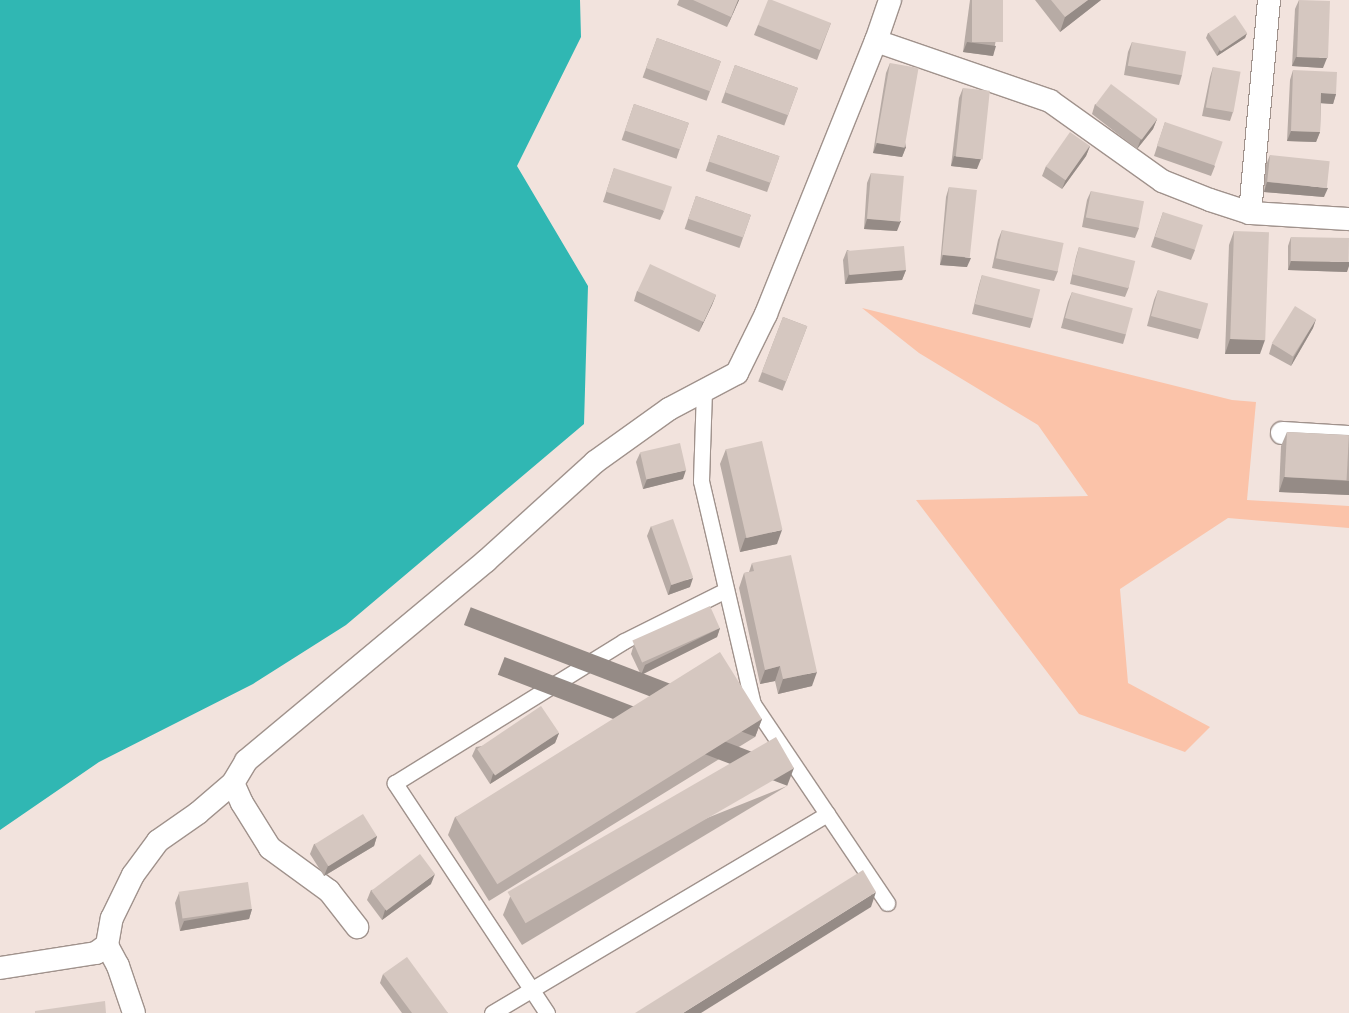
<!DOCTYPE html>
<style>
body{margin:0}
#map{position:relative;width:1349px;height:1013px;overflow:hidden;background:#f2e3dd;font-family:"Sofia Sans Condensed",sans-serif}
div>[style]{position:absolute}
.green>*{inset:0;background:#fbc3a9}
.water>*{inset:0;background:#30b7b3}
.roads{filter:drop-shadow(1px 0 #a0928c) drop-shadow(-1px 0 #a0928c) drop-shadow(0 1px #a0928c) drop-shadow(0 -1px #a0928c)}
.lane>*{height:15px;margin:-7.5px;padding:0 7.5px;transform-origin:7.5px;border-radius:7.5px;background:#fff}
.street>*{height:22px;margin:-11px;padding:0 11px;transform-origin:11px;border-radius:11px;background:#fff}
.wall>*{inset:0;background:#b7aba5;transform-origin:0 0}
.shaded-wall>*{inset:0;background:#958b86;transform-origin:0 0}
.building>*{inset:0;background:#d5c7c0;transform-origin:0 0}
span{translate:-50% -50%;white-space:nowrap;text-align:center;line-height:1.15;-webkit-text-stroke:3px #fdf1ec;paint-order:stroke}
</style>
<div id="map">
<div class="green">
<i style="clip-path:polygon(862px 308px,1232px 400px,1256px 402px,1247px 500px,1349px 506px,1349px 528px,1228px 518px,1120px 589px,1128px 683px,1210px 727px,1185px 752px,1079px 714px,916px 500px,1088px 496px,1038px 425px,919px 353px)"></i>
</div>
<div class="water">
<i style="clip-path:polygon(0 0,580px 0,581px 37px,517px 166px,588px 286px,584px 424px,346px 625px,253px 684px,99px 762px,0 830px)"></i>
</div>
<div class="roads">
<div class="lane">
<i style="left:704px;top:390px;width:91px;rotate:91.9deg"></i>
<i style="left:701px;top:481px;width:229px;rotate:76.9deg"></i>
<i style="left:753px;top:704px;width:240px;rotate:56deg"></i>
<i style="left:492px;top:1013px;width:390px;rotate:-30.7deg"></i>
<i style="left:547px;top:1013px;width:276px;rotate:-123.5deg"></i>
<i style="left:395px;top:783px;width:269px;rotate:-31.8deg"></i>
<i style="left:624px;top:641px;width:114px;rotate:-26.6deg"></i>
</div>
<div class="street">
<i style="left:876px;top:41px;width:43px;rotate:-71.1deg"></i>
<i style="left:1250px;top:213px;width:214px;rotate:-84.9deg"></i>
<i style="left:1282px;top:433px;width:67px;rotate:3.4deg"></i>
<i style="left:233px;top:783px;width:22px;rotate:66deg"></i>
<i style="left:242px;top:803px;width:53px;rotate:58.1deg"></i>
<i style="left:270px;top:848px;width:73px;rotate:36.1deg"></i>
<i style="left:329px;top:891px;width:46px;rotate:52.1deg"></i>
<i style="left:0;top:968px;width:97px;rotate:-8.9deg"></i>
<i style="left:96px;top:953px;width:14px;rotate:-36deg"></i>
<i style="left:134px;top:1013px;width:50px;rotate:-108.8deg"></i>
<i style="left:118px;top:966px;width:24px;rotate:-118deg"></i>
<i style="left:107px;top:945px;width:27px;rotate:-80deg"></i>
<i style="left:112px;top:918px;width:48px;rotate:-64deg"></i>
<i style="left:133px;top:875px;width:42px;rotate:-53.7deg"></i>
<i style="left:158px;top:841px;width:49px;rotate:-35deg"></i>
<i style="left:198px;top:813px;width:46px;rotate:-40.6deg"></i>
<i style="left:233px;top:783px;width:26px;rotate:-59deg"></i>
<i style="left:246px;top:761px;width:312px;rotate:-39.8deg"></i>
<i style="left:486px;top:561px;width:147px;rotate:-42.2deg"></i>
<i style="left:595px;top:462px;width:91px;rotate:-35.6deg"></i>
<i style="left:669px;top:409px;width:77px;rotate:-27.9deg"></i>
<i style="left:737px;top:373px;width:66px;rotate:-63.8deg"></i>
<i style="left:766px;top:314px;width:294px;rotate:-68.1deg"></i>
<i style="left:876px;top:41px;width:184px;rotate:19deg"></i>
<i style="left:1050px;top:101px;width:138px;rotate:35.5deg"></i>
<i style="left:1162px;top:181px;width:52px;rotate:21.6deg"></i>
<i style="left:1210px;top:200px;width:42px;rotate:18deg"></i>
<i style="left:1250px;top:213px;width:99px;rotate:3.5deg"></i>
</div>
</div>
<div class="wall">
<i style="clip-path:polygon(679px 0,739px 0,727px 27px,677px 5px)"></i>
<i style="clip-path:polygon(970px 0,1003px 0,993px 56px,963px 52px)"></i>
<i style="clip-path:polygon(1035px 0,1101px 0,1060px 32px)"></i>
<i style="clip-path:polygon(1299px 0,1323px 68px,1292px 66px,1295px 9px)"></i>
<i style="clip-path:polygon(831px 23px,817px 60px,754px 35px,758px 25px)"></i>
<i style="clip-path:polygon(1208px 33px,1247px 33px,1245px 38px,1217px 56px,1206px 38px)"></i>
<i style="left:657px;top:38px;width:68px;height:42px;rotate:20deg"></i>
<i style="clip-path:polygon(1132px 42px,1182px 75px,1179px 85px,1124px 75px,1128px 52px)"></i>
<i style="clip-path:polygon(890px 63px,906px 147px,902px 157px,873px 153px,886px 73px)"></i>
<i style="left:735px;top:65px;width:67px;height:40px;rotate:20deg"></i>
<i style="clip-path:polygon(1213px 67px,1233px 112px,1230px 121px,1202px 116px,1210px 77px)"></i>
<i style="clip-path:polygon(1293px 70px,1336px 94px,1333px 104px,1321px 103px,1320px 132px,1316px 142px,1287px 141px,1290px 80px)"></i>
<i style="clip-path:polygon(963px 88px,977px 169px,951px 166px,959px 98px)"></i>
<i style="left:634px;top:104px;width:58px;height:38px;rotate:19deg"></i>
<i style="clip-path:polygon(1095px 104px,1157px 119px,1153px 129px,1137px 149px,1092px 114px)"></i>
<i style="clip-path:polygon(1165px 122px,1215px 166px,1211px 176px,1154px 156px)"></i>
<i style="left:718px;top:135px;width:65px;height:38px;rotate:19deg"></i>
<i style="clip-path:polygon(1090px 146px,1086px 156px,1062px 189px,1042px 176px,1046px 166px)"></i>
<i style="clip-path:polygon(1270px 155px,1324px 197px,1264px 192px,1266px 165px)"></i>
<i style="clip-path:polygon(614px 168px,664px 211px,660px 220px,603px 202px)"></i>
<i style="clip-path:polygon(871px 173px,897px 231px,864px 229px,867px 183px)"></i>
<i style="clip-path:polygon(949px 187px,967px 267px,940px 265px,946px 197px)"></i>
<i style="clip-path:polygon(1091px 191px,1139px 228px,1135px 238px,1082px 227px,1087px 200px)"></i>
<i style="left:696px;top:196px;width:58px;height:35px;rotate:19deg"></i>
<i style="clip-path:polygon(1163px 212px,1195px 250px,1191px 260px,1151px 247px)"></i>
<i style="clip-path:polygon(1002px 230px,1058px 271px,1054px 281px,992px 268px,998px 240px)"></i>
<i style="clip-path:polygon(1234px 231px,1260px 354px,1225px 354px,1229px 245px)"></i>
<i style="clip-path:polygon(1291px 237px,1347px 272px,1288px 270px,1288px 246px)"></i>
<i style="clip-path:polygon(1079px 247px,1129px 287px,1125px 297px,1070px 284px,1076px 257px)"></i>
<i style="clip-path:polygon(847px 250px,906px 270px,902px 280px,845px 284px,843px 260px)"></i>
<i style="clip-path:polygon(982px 275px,1033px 318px,1030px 328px,972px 314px,979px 285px)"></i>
<i style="clip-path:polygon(1158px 290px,1201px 329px,1198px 339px,1147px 326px,1154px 300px)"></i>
<i style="clip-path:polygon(637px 291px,716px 295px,712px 305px,699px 332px,634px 301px)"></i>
<i style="clip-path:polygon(1072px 292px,1126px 334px,1123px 344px,1061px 328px,1068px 302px)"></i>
<i style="left:783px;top:317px;width:26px;height:69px;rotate:21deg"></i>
<i style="clip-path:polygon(1316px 319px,1313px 328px,1291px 366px,1269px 354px,1272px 344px)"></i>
<i style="clip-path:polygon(1287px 432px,1349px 435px,1349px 495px,1279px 492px,1281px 446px)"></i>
<i style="clip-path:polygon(726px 449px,777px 544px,740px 552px,720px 464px)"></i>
<i style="clip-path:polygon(640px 453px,683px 479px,643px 489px,636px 462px)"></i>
<i style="clip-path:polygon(651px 526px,690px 587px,668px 595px,647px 536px)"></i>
<i style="clip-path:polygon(752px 563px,812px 686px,778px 694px,775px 681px,760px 684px,739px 588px,744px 573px,749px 572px)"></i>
<i style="clip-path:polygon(720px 628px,717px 637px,641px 675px,631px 654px,634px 644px)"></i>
<i style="clip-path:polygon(762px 719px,755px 737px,489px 901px,448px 835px,455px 817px)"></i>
<i style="clip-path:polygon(559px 733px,555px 743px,490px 784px,472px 756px,476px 747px)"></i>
<i style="clip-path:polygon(787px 786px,522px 945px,503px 915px,510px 897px)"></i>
<i style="clip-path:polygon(377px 836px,374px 846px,324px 876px,310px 854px,314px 844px)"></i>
<i style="clip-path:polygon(431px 884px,382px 920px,367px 900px,371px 890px)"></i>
<i style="clip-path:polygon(179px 893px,252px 909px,249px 919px,180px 931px,175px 903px)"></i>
<i style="clip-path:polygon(383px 974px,448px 1013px,402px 1013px,380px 983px)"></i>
</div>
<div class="shaded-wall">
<i style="clip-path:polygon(738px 0,739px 0,727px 27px,731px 17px)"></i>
<i style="clip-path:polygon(1088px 0,1101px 0,1060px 32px,1065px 17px)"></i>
<i style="clip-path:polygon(1247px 33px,1245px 38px,1217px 56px,1219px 51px)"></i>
<i style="clip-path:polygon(967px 42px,996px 46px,993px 56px,963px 52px)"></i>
<i style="clip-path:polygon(1296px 57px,1327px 58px,1323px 68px,1292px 66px)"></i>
<i style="clip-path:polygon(1321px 93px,1336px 94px,1333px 104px,1318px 103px)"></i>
<i style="clip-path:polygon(1157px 119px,1153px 129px,1137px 149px,1141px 139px)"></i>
<i style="clip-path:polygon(1291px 131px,1320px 132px,1316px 142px,1287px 141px)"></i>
<i style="clip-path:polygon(877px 143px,906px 147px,902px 157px,873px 153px)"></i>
<i style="clip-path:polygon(1090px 146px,1086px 156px,1062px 189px,1066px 179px)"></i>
<i style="clip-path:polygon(954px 156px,981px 159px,977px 169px,951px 166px)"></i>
<i style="clip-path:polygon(1267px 182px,1328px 188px,1324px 197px,1264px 192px)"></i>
<i style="clip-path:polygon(867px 219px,901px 221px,897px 231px,864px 229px)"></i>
<i style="clip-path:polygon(943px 255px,971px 258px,967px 267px,940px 265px)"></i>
<i style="clip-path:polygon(1291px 261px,1349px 262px,1349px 266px,1347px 272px,1288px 270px)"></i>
<i style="clip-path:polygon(906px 270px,902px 280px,845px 284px,849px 274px)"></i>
<i style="clip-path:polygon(716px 295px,712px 305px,699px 332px,703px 322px)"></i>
<i style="clip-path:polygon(1316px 319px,1313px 328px,1291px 366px,1294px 357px)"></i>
<i style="clip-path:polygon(1230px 339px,1265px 340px,1260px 354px,1225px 354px)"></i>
<i style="clip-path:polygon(686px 470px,683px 479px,643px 489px,647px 479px)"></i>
<i style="clip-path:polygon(1284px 477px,1349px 481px,1349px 495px,1279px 492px)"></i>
<i style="clip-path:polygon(782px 530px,777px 544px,740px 552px,745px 538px)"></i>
<i style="clip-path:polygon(693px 578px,690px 587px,668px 595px,671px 585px)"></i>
<i style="clip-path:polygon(720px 628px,717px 637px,641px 675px,645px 665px)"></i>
<i style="clip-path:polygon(780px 666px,775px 681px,760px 684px,765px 670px)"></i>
<i style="clip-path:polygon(817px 672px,812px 686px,778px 694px,783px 679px)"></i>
<i style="left:762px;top:719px;width:19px;height:312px;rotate:111deg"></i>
<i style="clip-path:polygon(559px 733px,555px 743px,490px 784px,493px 774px)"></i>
<i style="left:794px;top:768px;width:19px;height:310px;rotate:111deg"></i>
<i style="clip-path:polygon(377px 836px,374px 846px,324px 876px,328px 866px)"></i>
<i style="clip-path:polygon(435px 874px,431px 884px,382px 920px,385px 910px)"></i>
<i style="clip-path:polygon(876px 892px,871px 907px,701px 1013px,683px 1013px)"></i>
<i style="clip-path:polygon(252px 909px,249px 919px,180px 931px,184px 921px)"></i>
</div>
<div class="building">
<i style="clip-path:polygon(693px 0,738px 0,731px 17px)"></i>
<i style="clip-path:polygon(768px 0,772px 0,831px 23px,820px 50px,758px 25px)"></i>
<i style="left:972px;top:0;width:31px;height:42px"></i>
<i style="clip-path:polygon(1051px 0,1088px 0,1065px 17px)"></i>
<i style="left:1299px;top:0;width:31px;height:57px;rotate:2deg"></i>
<i style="left:1235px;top:15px;width:22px;height:32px;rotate:56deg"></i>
<i style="left:657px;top:38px;width:68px;height:32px;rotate:20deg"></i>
<i style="left:1132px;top:42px;width:55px;height:24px;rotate:10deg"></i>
<i style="left:890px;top:63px;width:29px;height:81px;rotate:10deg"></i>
<i style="left:735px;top:65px;width:67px;height:29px;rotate:20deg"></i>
<i style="left:1213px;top:67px;width:28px;height:41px;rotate:10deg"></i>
<i style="clip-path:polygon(1293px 70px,1337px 72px,1336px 94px,1321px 93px,1320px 132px,1291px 131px)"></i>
<i style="left:1111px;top:84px;width:58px;height:26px;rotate:37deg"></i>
<i style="left:963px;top:88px;width:27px;height:69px;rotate:6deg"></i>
<i style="left:634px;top:104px;width:58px;height:28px;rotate:19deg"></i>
<i style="left:1165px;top:122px;width:61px;height:25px;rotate:19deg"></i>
<i style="left:1070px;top:132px;width:24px;height:42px;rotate:35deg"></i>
<i style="left:718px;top:135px;width:65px;height:28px;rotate:19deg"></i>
<i style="left:1270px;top:155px;width:60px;height:27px;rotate:6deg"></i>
<i style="left:614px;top:168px;width:61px;height:25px;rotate:18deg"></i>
<i style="left:871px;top:173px;width:33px;height:46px;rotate:5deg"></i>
<i style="left:949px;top:187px;width:28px;height:68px;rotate:6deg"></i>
<i style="left:1091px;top:191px;width:54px;height:27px;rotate:11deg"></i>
<i style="left:696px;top:196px;width:58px;height:24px;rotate:19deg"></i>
<i style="left:1163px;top:212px;width:42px;height:26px;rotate:18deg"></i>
<i style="left:1002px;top:230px;width:63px;height:29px;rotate:12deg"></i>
<i style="left:1234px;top:231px;width:35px;height:108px;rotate:2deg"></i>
<i style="left:1291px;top:237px;width:58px;height:24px;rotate:1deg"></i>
<i style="left:904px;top:246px;width:24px;height:57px;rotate:85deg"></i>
<i style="left:1079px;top:247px;width:58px;height:28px;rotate:14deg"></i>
<i style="left:650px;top:264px;width:73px;height:30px;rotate:25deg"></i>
<i style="left:982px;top:275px;width:60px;height:30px;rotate:14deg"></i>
<i style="left:1158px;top:290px;width:52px;height:27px;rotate:15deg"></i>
<i style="left:1072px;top:292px;width:63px;height:27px;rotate:15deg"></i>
<i style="left:1295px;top:306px;width:25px;height:44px;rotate:32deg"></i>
<i style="left:783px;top:317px;width:26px;height:59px;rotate:21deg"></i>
<i style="left:1287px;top:432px;width:62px;height:45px;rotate:3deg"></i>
<i style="left:762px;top:441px;width:91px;height:37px;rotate:77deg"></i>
<i style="left:680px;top:443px;width:28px;height:41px;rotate:77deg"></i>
<i style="left:673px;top:519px;width:62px;height:23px;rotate:71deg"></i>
<i style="clip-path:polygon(791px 555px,817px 672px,783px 679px,780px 666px,765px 670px,744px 573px,754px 571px,752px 563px)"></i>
<i style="left:710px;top:606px;width:24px;height:85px;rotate:66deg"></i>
<i style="left:720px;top:652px;width:79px;height:312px;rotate:58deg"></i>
<i style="left:541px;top:706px;width:32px;height:77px;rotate:56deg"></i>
<i style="left:776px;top:737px;width:36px;height:310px;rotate:60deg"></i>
<i style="left:363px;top:814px;width:26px;height:57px;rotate:58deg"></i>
<i style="left:420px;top:854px;width:25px;height:61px;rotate:53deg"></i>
<i style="clip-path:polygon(863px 870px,876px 892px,683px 1013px,635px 1013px)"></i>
<i style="left:248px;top:882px;width:27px;height:70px;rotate:82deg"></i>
<i style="clip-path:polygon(407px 957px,448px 1013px,412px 1013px,383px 974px)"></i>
<i style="clip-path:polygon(105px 1001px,106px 1013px,35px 1013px,35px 1011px)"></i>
</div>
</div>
